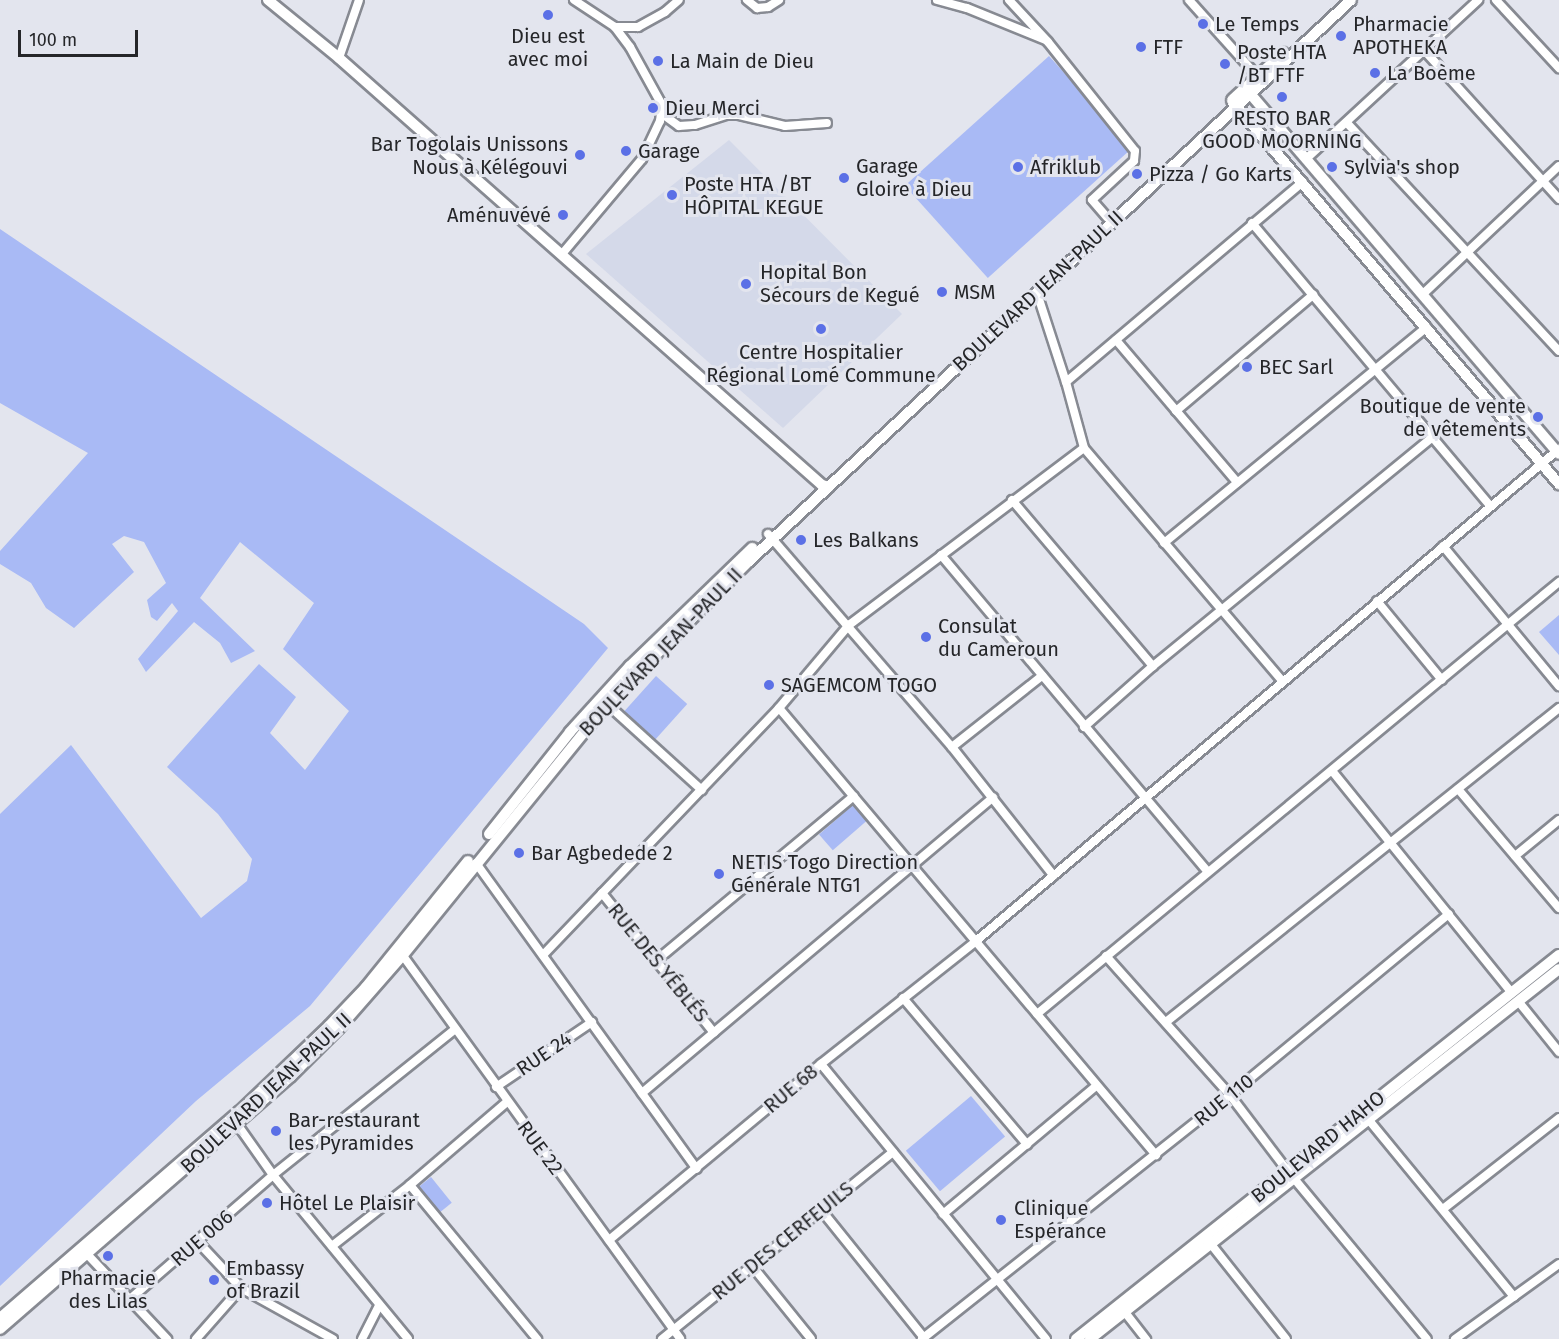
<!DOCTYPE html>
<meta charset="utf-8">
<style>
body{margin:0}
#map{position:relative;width:1559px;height:1339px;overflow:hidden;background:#e3e5ee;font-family:"Fira Sans",sans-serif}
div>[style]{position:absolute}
.built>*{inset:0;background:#d4d9e9}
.green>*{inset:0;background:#a9baf5;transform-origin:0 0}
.roads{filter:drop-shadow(2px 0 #878a92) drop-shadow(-2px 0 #878a92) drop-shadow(0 2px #878a92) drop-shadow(0 -2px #878a92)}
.minor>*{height:8px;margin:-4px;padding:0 4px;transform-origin:4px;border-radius:4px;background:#fff}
.major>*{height:10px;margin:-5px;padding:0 5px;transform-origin:5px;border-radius:5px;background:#fff}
.dots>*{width:16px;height:16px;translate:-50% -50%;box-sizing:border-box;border:3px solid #e3e5ee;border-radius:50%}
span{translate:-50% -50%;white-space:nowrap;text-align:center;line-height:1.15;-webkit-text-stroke:6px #e3e5ee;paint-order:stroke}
.poi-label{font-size:20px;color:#252629}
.left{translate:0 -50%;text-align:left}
.right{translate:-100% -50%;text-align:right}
.street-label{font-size:20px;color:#252629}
.scale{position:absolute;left:18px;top:30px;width:120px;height:27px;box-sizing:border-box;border:3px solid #252629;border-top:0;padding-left:8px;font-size:18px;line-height:21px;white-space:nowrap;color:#252629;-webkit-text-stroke:4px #e3e5ee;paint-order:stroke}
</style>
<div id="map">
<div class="built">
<i style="clip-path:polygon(729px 140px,902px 314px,783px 428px,586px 254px)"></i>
</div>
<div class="green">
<i style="left:1049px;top:56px;width:124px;height:194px;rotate:48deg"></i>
<i style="clip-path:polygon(0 229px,584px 624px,608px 648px,310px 1006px,196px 1101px,0 1286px,0 814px,71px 745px,201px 918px,247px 881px,252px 859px,218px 814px,167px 767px,259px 664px,296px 697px,270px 733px,305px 770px,349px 711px,283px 649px,314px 603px,240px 542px,200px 598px,255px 651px,231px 663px,220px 643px,194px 622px,146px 672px,138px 659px,178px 611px,172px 603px,157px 621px,151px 617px,147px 600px,166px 583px,144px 542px,124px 536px,112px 544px,134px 572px,74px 628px,46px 608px,31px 583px,0 564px,0 551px,88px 453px,0 403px)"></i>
<i style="clip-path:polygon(1559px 615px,1559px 655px,1539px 632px)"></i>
<i style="left:656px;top:676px;width:42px;height:50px;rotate:42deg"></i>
<i style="left:853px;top:805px;width:21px;height:45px;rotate:49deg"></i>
<i style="left:971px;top:1096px;width:53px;height:85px;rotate:50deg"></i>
<i style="left:431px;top:1177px;width:33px;height:16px;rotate:51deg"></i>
</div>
<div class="roads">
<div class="minor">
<i style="left:747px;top:0;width:13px;rotate:39deg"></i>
<i style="left:757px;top:8px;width:11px;rotate:-5deg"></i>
<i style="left:768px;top:7px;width:13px;rotate:-32deg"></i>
<i style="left:937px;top:0;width:31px;rotate:15deg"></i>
<i style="left:967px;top:8px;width:85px;rotate:22.1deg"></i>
<i style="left:1009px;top:0;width:57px;rotate:47.1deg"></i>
<i style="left:1048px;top:42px;width:139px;rotate:51.4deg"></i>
<i style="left:1135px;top:151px;width:10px;rotate:96deg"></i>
<i style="left:1134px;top:161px;width:57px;rotate:137.1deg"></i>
<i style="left:1092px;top:200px;width:23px;rotate:49deg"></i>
<i style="left:1189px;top:0;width:106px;rotate:48.1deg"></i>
<i style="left:1496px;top:0;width:93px;rotate:47.2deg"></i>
<i style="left:615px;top:27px;width:23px"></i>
<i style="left:638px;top:27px;width:31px;rotate:-29deg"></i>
<i style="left:665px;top:12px;width:18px;rotate:-41deg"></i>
<i style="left:1424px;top:50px;width:201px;rotate:47.8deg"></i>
<i style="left:339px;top:58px;width:61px;rotate:-71deg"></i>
<i style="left:661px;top:113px;width:22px;rotate:36deg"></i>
<i style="left:679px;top:126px;width:16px;rotate:-4deg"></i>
<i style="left:695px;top:125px;width:32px;rotate:-18deg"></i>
<i style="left:725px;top:115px;width:14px"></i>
<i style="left:739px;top:115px;width:47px;rotate:13.4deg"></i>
<i style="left:785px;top:126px;width:42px;rotate:-4.1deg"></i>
<i style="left:1347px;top:123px;width:311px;rotate:47.1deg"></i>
<i style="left:1307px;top:158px;width:233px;rotate:-42.7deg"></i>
<i style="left:1252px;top:223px;width:370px;rotate:49.9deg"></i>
<i style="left:562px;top:254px;width:124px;rotate:-49.9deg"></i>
<i style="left:642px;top:159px;width:42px;rotate:-64.7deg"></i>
<i style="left:660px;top:121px;width:16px;rotate:-83deg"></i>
<i style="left:662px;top:105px;width:66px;rotate:-118.9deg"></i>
<i style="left:630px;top:47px;width:25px;rotate:-127deg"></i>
<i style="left:615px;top:27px;width:49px;rotate:-146.6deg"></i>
<i style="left:1037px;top:293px;width:94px;rotate:72deg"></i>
<i style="left:1066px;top:382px;width:68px;rotate:74.7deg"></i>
<i style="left:1084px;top:448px;width:306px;rotate:49.6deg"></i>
<i style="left:1424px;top:293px;width:185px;rotate:-43.3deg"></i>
<i style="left:1116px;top:340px;width:187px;rotate:49.6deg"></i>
<i style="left:1066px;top:382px;width:310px;rotate:-40.2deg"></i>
<i style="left:1176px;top:411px;width:180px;rotate:-40.3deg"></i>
<i style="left:1012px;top:500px;width:218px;rotate:49.7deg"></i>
<i style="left:768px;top:534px;width:281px;rotate:49.2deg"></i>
<i style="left:952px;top:747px;width:164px;rotate:51.7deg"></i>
<i style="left:1164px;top:543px;width:340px;rotate:-39.4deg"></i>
<i style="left:1443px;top:546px;width:182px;rotate:50.4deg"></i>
<i style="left:941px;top:555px;width:414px;rotate:49.9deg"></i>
<i style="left:1377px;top:601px;width:102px;rotate:50.6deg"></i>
<i style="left:607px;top:704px;width:128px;rotate:42.2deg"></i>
<i style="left:779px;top:708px;width:585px;rotate:49.86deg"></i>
<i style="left:1084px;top:727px;width:92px;rotate:-41.5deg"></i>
<i style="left:1153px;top:666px;width:362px;rotate:-39.3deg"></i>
<i style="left:952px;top:747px;width:115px;rotate:-38.3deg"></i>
<i style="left:1333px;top:772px;width:283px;rotate:51deg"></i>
<i style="left:1458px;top:789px;width:156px;rotate:49.7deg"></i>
<i style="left:1515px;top:856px;width:57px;rotate:-39.3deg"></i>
<i style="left:476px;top:863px;width:377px;rotate:54.2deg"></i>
<i style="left:602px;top:893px;width:179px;rotate:51.3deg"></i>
<i style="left:401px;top:953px;width:476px;rotate:54.1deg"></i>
<i style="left:544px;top:954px;width:340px;rotate:-46.3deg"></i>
<i style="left:779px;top:708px;width:109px;rotate:-49.9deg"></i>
<i style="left:849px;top:625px;width:294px;rotate:-37deg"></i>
<i style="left:1106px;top:956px;width:186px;rotate:48.3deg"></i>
<i style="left:1230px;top:1095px;width:94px;rotate:52.8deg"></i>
<i style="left:1287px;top:1170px;width:219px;rotate:50.4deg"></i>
<i style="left:657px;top:960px;width:256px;rotate:-39.8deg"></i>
<i style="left:903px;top:998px;width:192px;rotate:49.7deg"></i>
<i style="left:1519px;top:1002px;width:64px;rotate:51.3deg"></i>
<i style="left:1037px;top:1014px;width:678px;rotate:-39.61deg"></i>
<i style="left:1166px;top:1022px;width:503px;rotate:-38.62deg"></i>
<i style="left:821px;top:1064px;width:355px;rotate:50.7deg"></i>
<i style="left:496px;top:1087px;width:116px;rotate:-34.1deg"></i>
<i style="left:642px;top:1093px;width:459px;rotate:-40.1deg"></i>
<i style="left:1368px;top:1119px;width:230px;rotate:50.6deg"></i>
<i style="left:237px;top:1124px;width:62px;rotate:54.8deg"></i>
<i style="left:273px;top:1175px;width:212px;rotate:50.5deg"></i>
<i style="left:410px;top:1185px;width:200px;rotate:50.5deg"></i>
<i style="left:1443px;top:1209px;width:147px;rotate:-38.1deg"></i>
<i style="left:822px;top:1211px;width:163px;rotate:51.2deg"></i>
<i style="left:943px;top:1214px;width:199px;rotate:-39.9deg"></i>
<i style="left:609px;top:1240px;width:276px;rotate:-39.7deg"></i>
<i style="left:821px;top:1064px;width:198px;rotate:-38.4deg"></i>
<i style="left:976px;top:941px;width:763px;rotate:-40.16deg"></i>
<i style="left:198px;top:1242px;width:63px;rotate:46.9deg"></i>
<i style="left:241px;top:1288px;width:105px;rotate:29deg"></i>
<i style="left:1210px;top:1243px;width:122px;rotate:51.6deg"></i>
<i style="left:332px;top:1246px;width:99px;rotate:-38deg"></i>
<i style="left:410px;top:1185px;width:128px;rotate:-40.6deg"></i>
<i style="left:87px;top:1254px;width:117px;rotate:46.7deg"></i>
<i style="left:753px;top:1267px;width:92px;rotate:51.1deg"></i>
<i style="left:130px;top:1299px;width:189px;rotate:-40.9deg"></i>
<i style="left:273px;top:1175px;width:233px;rotate:-38.7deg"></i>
<i style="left:1124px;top:1311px;width:36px;rotate:52deg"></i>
<i style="left:196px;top:1339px;width:68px;rotate:-48.6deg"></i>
<i style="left:362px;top:1339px;width:38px;rotate:-63deg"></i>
<i style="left:662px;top:1339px;width:297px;rotate:-39deg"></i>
<i style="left:922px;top:1339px;width:393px;rotate:-38.4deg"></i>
<i style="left:1230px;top:1095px;width:284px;rotate:-39.6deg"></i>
<i style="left:1455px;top:1339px;width:128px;rotate:-35.8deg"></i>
</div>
<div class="major">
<i style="left:268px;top:0;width:92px;rotate:39.2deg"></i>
<i style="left:339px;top:58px;width:645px;rotate:41.48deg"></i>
<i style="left:822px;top:485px;width:7px;rotate:16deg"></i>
<i style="left:1247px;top:90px;width:479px;rotate:49.4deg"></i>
<i style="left:1233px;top:99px;width:68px;rotate:-42.6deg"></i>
<i style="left:1232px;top:101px;width:504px;rotate:49.51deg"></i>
<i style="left:489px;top:834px;width:130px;rotate:-51.5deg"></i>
<i style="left:570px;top:732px;width:89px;rotate:-47.7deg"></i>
<i style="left:630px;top:666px;width:170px;rotate:-44deg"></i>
<i style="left:0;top:1318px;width:316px;rotate:-40.8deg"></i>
<i style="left:239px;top:1112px;width:124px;rotate:-43.7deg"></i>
<i style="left:329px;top:1026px;width:54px;rotate:-46.5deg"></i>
<i style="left:366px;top:987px;width:162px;rotate:-51deg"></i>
<i style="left:0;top:1329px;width:384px;rotate:-41deg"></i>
<i style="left:290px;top:1077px;width:69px;rotate:-45deg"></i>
<i style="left:339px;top:1028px;width:97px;rotate:-48.8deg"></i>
<i style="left:403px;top:955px;width:323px;rotate:-50.9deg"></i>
<i style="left:607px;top:704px;width:200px;rotate:-45.2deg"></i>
<i style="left:748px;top:562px;width:824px;rotate:-42.98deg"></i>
<i style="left:1076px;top:1339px;width:617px;rotate:-38.49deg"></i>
<i style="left:1090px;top:1339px;width:597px;rotate:-38.27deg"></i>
</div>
</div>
<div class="dots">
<i style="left:548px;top:15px;background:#5b70e6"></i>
<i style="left:1203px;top:24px;background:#5b70e6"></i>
<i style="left:1341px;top:36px;background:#5b70e6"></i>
<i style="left:1141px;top:47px;background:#5b70e6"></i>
<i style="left:658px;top:61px;background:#5b70e6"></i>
<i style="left:1225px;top:64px;background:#5b70e6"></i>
<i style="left:1375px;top:73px;background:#5b70e6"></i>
<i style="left:1282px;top:97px;background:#5b70e6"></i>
<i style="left:653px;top:108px;background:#5b70e6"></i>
<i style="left:626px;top:151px;background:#5b70e6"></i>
<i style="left:580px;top:155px;background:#5b70e6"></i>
<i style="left:1018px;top:167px;background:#5b70e6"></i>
<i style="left:1332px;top:167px;background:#5b70e6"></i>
<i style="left:1137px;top:174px;background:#5b70e6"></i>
<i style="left:844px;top:178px;background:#5b70e6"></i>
<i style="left:672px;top:195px;background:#5b70e6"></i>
<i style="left:563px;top:215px;background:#5b70e6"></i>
<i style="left:746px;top:284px;background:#5b70e6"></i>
<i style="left:942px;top:292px;background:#5b70e6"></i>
<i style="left:821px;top:329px;background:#5b70e6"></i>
<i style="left:1247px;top:367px;background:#5b70e6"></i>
<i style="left:1538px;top:417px;background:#5b70e6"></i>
<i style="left:801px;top:540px;background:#5b70e6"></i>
<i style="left:926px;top:637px;background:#5b70e6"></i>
<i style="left:769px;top:685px;background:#5b70e6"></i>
<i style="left:519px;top:853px;background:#5b70e6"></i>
<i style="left:719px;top:874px;background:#5b70e6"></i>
<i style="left:276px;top:1131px;background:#5b70e6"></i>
<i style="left:267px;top:1203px;background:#5b70e6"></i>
<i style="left:1001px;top:1220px;background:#5b70e6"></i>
<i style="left:108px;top:1256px;background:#5b70e6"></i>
<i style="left:214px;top:1280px;background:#5b70e6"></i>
</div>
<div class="poi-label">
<span class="left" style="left:1215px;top:24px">Le Temps</span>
<span class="left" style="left:1353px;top:36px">Pharmacie<br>APOTHEKA</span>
<span style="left:548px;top:48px">Dieu est<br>avec moi</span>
<span class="left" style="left:1153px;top:47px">FTF</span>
<span class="left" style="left:1237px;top:64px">Poste HTA<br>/BT FTF</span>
<span class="left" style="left:670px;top:61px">La Main de Dieu</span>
<span class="left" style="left:1387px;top:73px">La Boème</span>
<span class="left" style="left:665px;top:108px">Dieu Merci</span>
<span style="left:1282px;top:130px">RESTO BAR<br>GOOD MOORNING</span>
<span class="right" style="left:568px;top:156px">Bar Togolais Unissons<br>Nous à Kélégouvi</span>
<span class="left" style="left:638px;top:151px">Garage</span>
<span class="left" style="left:856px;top:178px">Garage<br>Gloire à Dieu</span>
<span class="left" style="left:1030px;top:167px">Afriklub</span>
<span class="left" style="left:1344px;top:167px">Sylvia's shop</span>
<span class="left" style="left:1149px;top:174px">Pizza / Go Karts</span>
<span class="left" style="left:684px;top:196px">Poste HTA /BT<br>HÔPITAL KEGUE</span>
<span class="right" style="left:551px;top:215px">Aménuvévé</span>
<span class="left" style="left:760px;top:284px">Hopital Bon<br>Sécours de Kegué</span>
<span class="left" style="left:954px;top:292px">MSM</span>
<span style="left:821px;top:364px">Centre Hospitalier<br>Régional Lomé Commune</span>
<span class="left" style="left:1259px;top:367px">BEC Sarl</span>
<span class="right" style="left:1526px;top:418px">Boutique de vente<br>de vêtements</span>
<span class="left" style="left:813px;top:540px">Les Balkans</span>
<span class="left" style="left:938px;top:638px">Consulat<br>du Cameroun</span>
<span class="left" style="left:781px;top:685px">SAGEMCOM TOGO</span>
<span class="left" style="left:531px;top:853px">Bar Agbedede 2</span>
<span class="left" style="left:731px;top:874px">NETIS Togo Direction<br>Générale NTG1</span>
<span class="left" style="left:288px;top:1132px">Bar-restaurant<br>les Pyramides</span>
<span class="left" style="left:279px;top:1203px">Hôtel Le Plaisir</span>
<span class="left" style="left:1014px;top:1220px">Clinique<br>Espérance</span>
<span class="left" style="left:226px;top:1280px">Embassy<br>of Brazil</span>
<span style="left:108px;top:1290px">Pharmacie<br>des Lilas</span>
</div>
<div class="street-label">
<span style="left:1038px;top:291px;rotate:-43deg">BOULEVARD JEAN-PAUL II</span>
<span style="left:661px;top:652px;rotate:-46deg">BOULEVARD JEAN-PAUL II</span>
<span style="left:658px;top:963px;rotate:51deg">RUE DES YÉBLÉS</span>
<span style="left:544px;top:1054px;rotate:-34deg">RUE 24</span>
<span style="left:791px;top:1089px;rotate:-40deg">RUE 68</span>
<span style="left:266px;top:1093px;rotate:-43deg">BOULEVARD JEAN-PAUL II</span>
<span style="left:1224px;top:1100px;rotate:-39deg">RUE 110</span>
<span style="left:1318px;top:1147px;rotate:-39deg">BOULEVARD HAHO</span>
<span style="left:540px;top:1148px;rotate:53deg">RUE 22</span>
<span style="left:202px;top:1238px;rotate:-41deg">RUE 006</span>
<span style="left:783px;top:1241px;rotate:-39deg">RUE DES CERFEUILS</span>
</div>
<div class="scale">100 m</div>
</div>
